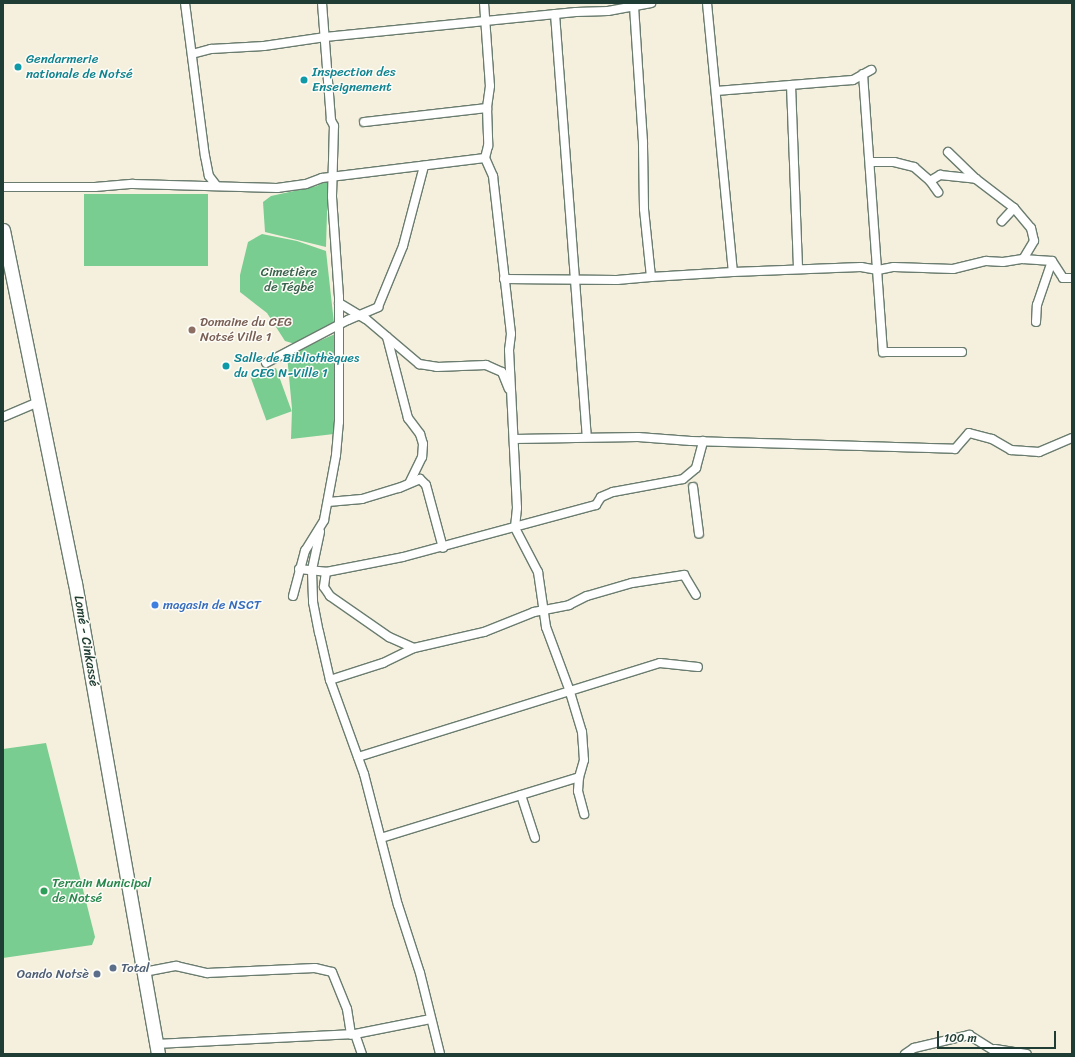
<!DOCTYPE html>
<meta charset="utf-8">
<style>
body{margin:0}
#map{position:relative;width:1075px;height:1057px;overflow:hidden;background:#f5f0dd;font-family:Sriracha,sans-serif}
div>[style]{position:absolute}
.green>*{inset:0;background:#79cd90;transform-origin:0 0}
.roads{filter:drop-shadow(1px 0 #6a7c6f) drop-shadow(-1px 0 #6a7c6f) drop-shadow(0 1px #6a7c6f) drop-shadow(0 -1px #6a7c6f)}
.minor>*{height:8px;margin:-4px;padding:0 4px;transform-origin:4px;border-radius:4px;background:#fff}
.trunk>*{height:13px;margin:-6.5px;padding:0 6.5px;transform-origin:6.5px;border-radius:6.5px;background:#fff}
.dots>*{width:11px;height:11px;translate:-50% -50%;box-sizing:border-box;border:2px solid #fdfcf7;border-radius:50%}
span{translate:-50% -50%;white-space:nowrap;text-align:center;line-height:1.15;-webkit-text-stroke:3px #fdfcf7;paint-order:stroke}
.culture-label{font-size:13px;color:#0d838f}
.left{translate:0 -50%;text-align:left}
.park-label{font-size:13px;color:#36614b}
.education-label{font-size:13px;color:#785e54}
.shop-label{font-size:13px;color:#366cbe}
.street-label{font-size:13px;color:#1f3d34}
.leisure-label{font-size:13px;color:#27864d}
.service-label{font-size:13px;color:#4e5e75}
.right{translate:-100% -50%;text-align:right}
.frame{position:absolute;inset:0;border:4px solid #1f3d34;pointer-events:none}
.scale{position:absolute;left:937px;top:1031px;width:119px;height:18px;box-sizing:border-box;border:2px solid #1f3d34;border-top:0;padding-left:5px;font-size:12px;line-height:14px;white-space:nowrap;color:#1f3d34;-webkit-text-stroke:3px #fdfcf7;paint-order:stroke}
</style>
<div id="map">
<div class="green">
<i style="clip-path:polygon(328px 180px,326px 247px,265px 232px,263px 202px,271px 196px,317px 186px)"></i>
<i style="left:84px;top:194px;width:124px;height:72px"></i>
<i style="clip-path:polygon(262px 234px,297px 241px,326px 251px,334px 323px,295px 344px,285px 341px,267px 313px,240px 292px,240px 275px,248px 242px)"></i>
<i style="clip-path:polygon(335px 334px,334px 434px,291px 439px,292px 409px,287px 355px)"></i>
<i style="left:276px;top:368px;width:46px;height:27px;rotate:70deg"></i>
<i style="clip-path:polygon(46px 743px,95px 937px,92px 945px,3px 958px,3px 749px)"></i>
</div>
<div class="roads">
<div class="minor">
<i style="left:185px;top:3px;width:154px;rotate:82.6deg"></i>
<i style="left:205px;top:156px;width:20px;rotate:79deg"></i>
<i style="left:209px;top:176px;width:11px;rotate:52deg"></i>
<i style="left:484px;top:3px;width:83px;rotate:85.9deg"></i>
<i style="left:490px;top:86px;width:22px;rotate:98deg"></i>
<i style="left:487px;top:108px;width:38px;rotate:88deg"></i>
<i style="left:488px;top:146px;width:12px;rotate:104deg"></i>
<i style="left:485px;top:158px;width:20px;rotate:66deg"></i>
<i style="left:493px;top:176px;width:159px;rotate:83.5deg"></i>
<i style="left:511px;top:334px;width:16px;rotate:97deg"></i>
<i style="left:509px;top:350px;width:158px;rotate:87.1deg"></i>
<i style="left:517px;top:508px;width:20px;rotate:96deg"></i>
<i style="left:515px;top:528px;width:50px;rotate:62.4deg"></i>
<i style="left:538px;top:572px;width:56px;rotate:81.7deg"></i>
<i style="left:546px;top:627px;width:66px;rotate:69.6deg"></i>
<i style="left:569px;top:689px;width:45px;rotate:73.2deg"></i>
<i style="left:582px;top:732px;width:28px;rotate:86deg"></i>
<i style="left:584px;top:760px;width:18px;rotate:106deg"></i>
<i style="left:579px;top:777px;width:14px;rotate:94deg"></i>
<i style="left:578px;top:791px;width:24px;rotate:75deg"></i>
<i style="left:707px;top:3px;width:270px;rotate:84.5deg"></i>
<i style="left:733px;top:272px;width:128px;rotate:-2.2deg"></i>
<i style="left:861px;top:267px;width:17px;rotate:10deg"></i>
<i style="left:878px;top:270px;width:16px;rotate:-11deg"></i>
<i style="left:894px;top:267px;width:59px;rotate:1.9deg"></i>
<i style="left:953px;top:269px;width:34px;rotate:-14deg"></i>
<i style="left:986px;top:261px;width:17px;rotate:3deg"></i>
<i style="left:1003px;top:262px;width:20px;rotate:-9deg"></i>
<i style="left:1023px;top:259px;width:29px;rotate:4deg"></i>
<i style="left:1052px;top:261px;width:20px;rotate:57deg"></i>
<i style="left:1063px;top:278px;width:9px"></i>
<i style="left:555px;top:14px;width:424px;rotate:85.7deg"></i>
<i style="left:192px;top:54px;width:20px;rotate:-15deg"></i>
<i style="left:211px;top:49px;width:53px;rotate:-3.2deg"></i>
<i style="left:264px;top:46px;width:62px;rotate:-8.4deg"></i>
<i style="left:325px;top:37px;width:252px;rotate:-5.7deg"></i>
<i style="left:576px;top:12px;width:32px;rotate:-2deg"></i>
<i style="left:608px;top:11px;width:44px;rotate:-10.5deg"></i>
<i style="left:863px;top:74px;width:279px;rotate:85.9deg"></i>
<i style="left:883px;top:352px;width:79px"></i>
<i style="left:791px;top:85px;width:184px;rotate:87.8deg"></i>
<i style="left:716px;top:91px;width:137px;rotate:-4.6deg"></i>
<i style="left:853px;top:80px;width:21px;rotate:-29deg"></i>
<i style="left:364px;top:122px;width:124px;rotate:-6.5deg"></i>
<i style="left:948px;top:152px;width:39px;rotate:44deg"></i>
<i style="left:871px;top:162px;width:23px"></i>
<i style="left:894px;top:162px;width:21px;rotate:14deg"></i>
<i style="left:914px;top:167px;width:21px;rotate:41deg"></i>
<i style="left:930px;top:181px;width:14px;rotate:54deg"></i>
<i style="left:930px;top:181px;width:12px;rotate:-31deg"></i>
<i style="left:940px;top:175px;width:36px;rotate:6deg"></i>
<i style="left:976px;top:179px;width:48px;rotate:37.3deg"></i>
<i style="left:1014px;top:208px;width:18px;rotate:133deg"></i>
<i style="left:3px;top:187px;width:92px"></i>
<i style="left:95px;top:187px;width:38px;rotate:-5deg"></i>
<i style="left:133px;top:184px;width:144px;rotate:1.6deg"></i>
<i style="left:277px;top:188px;width:29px;rotate:-8deg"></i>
<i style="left:306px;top:184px;width:17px;rotate:-21deg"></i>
<i style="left:322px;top:178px;width:164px;rotate:-7deg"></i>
<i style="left:1014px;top:208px;width:26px;rotate:50deg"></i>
<i style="left:1031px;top:228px;width:13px;rotate:77deg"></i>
<i style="left:1034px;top:241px;width:21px;rotate:121deg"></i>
<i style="left:651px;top:277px;width:82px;rotate:-3.5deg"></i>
<i style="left:504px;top:279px;width:113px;rotate:0.5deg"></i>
<i style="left:617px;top:280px;width:34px;rotate:-5deg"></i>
<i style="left:651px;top:277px;width:68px;rotate:-95.9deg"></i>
<i style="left:644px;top:209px;width:67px;rotate:-90.9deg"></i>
<i style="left:643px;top:142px;width:135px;rotate:-93.8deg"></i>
<i style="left:339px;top:303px;width:31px;rotate:31deg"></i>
<i style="left:366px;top:319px;width:70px;rotate:40.3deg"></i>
<i style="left:419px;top:364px;width:18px;rotate:9deg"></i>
<i style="left:437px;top:367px;width:49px;rotate:-2.3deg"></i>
<i style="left:486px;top:365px;width:17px;rotate:24deg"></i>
<i style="left:502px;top:372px;width:18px;rotate:68deg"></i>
<i style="left:1036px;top:322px;width:17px;rotate:-87deg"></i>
<i style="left:1037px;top:305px;width:46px;rotate:-71.2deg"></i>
<i style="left:387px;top:337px;width:84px;rotate:75.5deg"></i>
<i style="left:408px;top:418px;width:20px;rotate:53deg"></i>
<i style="left:420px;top:434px;width:10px;rotate:73deg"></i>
<i style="left:423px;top:444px;width:13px;rotate:94deg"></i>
<i style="left:422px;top:457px;width:28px;rotate:116deg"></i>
<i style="left:266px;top:363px;width:93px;rotate:-27.7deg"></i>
<i style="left:348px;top:320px;width:33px;rotate:-23deg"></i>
<i style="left:378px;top:307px;width:66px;rotate:-67.7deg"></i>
<i style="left:403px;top:246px;width:83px;rotate:-75.3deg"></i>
<i style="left:3px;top:417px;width:39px;rotate:-23deg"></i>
<i style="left:514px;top:439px;width:124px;rotate:-0.9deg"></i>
<i style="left:638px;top:437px;width:53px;rotate:4.3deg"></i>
<i style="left:691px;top:441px;width:264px;rotate:1.7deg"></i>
<i style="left:955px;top:449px;width:21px;rotate:-49deg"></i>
<i style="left:969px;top:433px;width:24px;rotate:15deg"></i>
<i style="left:992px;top:439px;width:22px;rotate:30deg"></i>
<i style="left:1011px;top:450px;width:28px;rotate:4deg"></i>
<i style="left:1039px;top:452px;width:36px;rotate:-23deg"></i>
<i style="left:693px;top:487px;width:47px;rotate:82.7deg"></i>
<i style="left:328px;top:502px;width:34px;rotate:-5deg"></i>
<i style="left:362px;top:499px;width:39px;rotate:-17deg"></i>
<i style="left:399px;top:488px;width:23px;rotate:-23deg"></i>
<i style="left:420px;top:479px;width:8px;rotate:45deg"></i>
<i style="left:426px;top:485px;width:65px;rotate:74.9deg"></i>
<i style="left:320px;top:532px;width:40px;rotate:102deg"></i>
<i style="left:312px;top:571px;width:31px;rotate:88deg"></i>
<i style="left:313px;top:602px;width:31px;rotate:79deg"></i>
<i style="left:319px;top:632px;width:49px;rotate:77.1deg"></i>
<i style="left:330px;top:680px;width:100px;rotate:70.1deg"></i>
<i style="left:364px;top:774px;width:135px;rotate:75.5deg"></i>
<i style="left:398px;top:905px;width:71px;rotate:72.1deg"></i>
<i style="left:420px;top:973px;width:83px;rotate:76.1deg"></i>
<i style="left:299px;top:569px;width:27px;rotate:6deg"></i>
<i style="left:326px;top:572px;width:78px;rotate:-11deg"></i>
<i style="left:403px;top:557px;width:200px;rotate:-15.1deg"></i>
<i style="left:596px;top:505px;width:9px;rotate:-58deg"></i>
<i style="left:601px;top:497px;width:13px;rotate:-23deg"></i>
<i style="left:613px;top:492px;width:71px;rotate:-10.5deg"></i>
<i style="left:683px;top:479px;width:17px;rotate:-40deg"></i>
<i style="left:696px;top:468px;width:28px;rotate:-75deg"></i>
<i style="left:326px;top:572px;width:15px;rotate:98deg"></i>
<i style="left:324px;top:587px;width:11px;rotate:56deg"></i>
<i style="left:330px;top:596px;width:72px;rotate:34.8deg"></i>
<i style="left:389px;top:637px;width:27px;rotate:24deg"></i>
<i style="left:293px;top:596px;width:47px;rotate:-75.1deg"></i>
<i style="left:305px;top:551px;width:36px;rotate:-58deg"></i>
<i style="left:324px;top:520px;width:66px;rotate:-79.5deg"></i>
<i style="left:336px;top:455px;width:33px;rotate:-85deg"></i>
<i style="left:339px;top:422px;width:125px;rotate:-90deg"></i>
<i style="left:339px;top:297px;width:101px;rotate:-94deg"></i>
<i style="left:332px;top:196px;width:70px;rotate:-88.4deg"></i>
<i style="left:334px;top:126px;width:7px;rotate:-117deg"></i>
<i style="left:331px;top:120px;width:117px;rotate:-94.4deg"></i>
<i style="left:330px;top:680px;width:56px;rotate:-17.8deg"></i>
<i style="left:383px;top:663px;width:34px;rotate:-26deg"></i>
<i style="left:414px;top:648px;width:72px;rotate:-12.9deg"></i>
<i style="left:484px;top:632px;width:54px;rotate:-21.8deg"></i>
<i style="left:534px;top:612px;width:36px;rotate:-11deg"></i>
<i style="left:569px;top:605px;width:20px;rotate:-27deg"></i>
<i style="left:587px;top:596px;width:47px;rotate:-16.1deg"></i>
<i style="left:632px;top:583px;width:53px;rotate:-8.7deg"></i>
<i style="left:684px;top:575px;width:23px;rotate:59deg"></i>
<i style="left:358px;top:757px;width:316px;rotate:-17.3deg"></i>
<i style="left:660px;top:663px;width:38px;rotate:6deg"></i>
<i style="left:521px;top:795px;width:45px;rotate:72deg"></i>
<i style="left:381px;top:838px;width:207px;rotate:-17.1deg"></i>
<i style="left:144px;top:972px;width:33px;rotate:-11deg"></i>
<i style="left:176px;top:966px;width:32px;rotate:13deg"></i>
<i style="left:207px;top:973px;width:108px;rotate:-2.7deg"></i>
<i style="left:315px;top:968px;width:17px;rotate:13deg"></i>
<i style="left:332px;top:972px;width:40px;rotate:68deg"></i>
<i style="left:347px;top:1009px;width:26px;rotate:81deg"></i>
<i style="left:355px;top:1034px;width:21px;rotate:71deg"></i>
<i style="left:156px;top:1044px;width:199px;rotate:-2.9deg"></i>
<i style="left:355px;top:1034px;width:77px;rotate:-11.2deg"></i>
<i style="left:995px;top:1049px;width:32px;rotate:9deg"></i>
<i style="left:905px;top:1054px;width:11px;rotate:-34deg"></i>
<i style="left:914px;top:1048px;width:57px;rotate:-13.3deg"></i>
<i style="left:969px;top:1035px;width:36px;rotate:32deg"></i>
</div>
<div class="trunk">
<i style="left:3px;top:230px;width:360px;rotate:78.5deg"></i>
<i style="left:75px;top:583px;width:478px;rotate:80deg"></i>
</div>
</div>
<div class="dots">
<i style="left:18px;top:67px;background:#0f9aa8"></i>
<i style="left:304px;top:80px;background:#0f9aa8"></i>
<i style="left:192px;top:330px;background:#8d6e63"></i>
<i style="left:226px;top:366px;background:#0f9aa8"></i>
<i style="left:155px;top:605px;background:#3f7fe0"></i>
<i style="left:44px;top:891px;background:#2e9e5b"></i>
<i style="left:113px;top:968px;background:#5c6f8a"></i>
<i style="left:97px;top:974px;background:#5c6f8a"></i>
</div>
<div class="culture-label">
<span class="left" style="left:26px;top:67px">Gendarmerie<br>nationale de Notsé</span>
<span class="left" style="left:312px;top:80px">Inspection des<br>Enseignement</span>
<span class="left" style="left:234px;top:366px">Salle de Bibliothèques<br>du CEG N-Ville 1</span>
</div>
<div class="park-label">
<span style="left:289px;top:280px">Cimetière<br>de Tégbé</span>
</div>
<div class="education-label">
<span class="left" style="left:200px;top:330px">Domaine du CEG<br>Notsé Ville 1</span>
</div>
<div class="shop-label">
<span class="left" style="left:163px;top:605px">magasin de NSCT</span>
</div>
<div class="street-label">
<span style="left:86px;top:641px;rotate:80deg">Lomé - Cinkassé</span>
</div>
<div class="leisure-label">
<span class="left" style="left:52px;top:891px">Terrain Municipal<br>de Notsé</span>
</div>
<div class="service-label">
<span class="left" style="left:121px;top:968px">Total</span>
<span class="right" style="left:89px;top:974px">Oando Notsè</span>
</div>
<div class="frame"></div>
<div class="scale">100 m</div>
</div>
